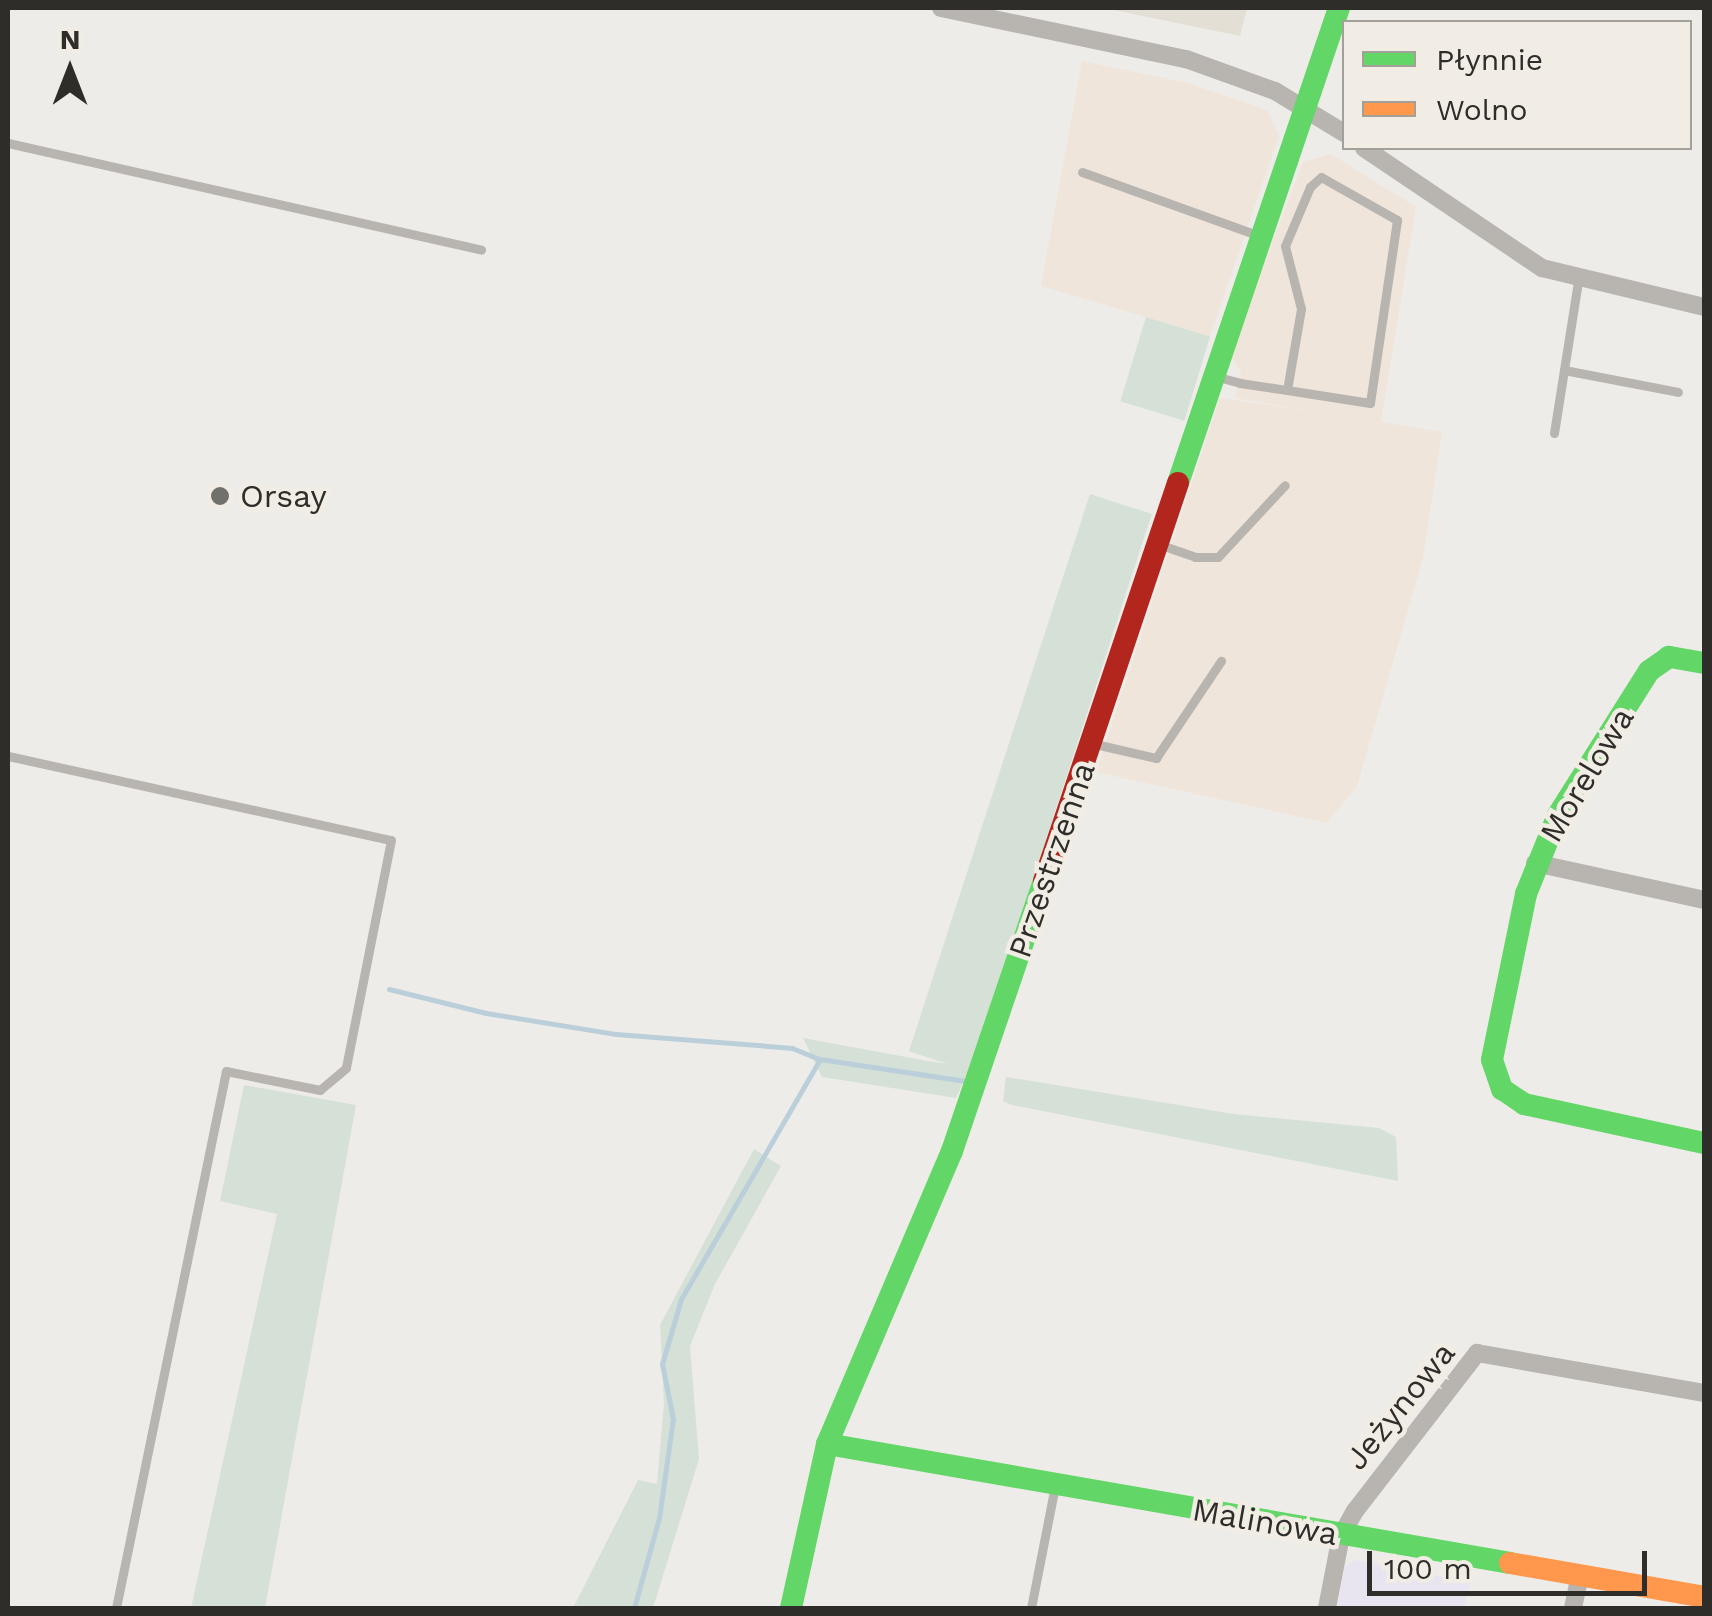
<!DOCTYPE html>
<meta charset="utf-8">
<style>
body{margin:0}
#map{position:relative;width:1712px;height:1616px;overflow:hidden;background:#eeece8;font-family:"Work Sans",sans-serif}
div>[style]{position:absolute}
.commercial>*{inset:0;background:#f0e5da}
.built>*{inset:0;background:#e3dfd5}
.education>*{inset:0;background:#e8e5f0}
.green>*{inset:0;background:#d5e1d6;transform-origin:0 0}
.stream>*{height:5px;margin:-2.5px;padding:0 2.5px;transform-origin:2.5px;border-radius:2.5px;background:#bbcfda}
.lane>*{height:9px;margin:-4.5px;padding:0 4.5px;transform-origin:4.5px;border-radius:4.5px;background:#b8b4b0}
.street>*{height:18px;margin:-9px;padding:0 9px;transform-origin:9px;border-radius:9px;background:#b8b4b0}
.fast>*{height:22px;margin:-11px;padding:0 11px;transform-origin:11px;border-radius:11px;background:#63d668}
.slow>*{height:22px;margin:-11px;padding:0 11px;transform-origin:11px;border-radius:11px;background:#ff974d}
.jam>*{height:22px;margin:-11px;padding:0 11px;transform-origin:11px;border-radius:11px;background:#b3261e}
.dots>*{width:28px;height:28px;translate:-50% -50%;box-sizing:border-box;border:5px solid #f1ede5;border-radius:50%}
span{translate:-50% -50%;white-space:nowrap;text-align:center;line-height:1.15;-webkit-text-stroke:9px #f1ede5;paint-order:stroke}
.poi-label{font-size:32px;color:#2e2d2a}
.left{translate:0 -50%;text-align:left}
.street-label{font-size:32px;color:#2e2d2a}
.frame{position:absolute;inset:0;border:10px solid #2e2d2a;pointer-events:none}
.legend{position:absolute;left:1342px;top:20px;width:350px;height:130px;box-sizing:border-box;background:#f1ede5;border:2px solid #a3a09a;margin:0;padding:12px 18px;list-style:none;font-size:30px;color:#2e2d2a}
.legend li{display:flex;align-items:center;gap:20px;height:50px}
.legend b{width:50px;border:2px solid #a3a09a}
.north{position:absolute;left:20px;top:20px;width:100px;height:100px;-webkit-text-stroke:8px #f1ede5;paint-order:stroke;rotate:0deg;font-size:28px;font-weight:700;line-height:40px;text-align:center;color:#2e2d2a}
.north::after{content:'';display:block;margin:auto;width:35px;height:45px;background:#2e2d2a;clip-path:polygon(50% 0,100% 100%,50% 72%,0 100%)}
.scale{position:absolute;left:1367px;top:1551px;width:280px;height:45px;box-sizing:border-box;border:5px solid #2e2d2a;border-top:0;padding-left:12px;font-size:30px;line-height:35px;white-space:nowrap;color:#2e2d2a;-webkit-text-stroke:8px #f1ede5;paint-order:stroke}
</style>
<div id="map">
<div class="commercial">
<i style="clip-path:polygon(1082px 61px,1188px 83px,1267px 110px,1279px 136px,1210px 336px,1041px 286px)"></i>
<i style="clip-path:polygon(1331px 154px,1416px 207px,1381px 422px,1442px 432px,1423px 558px,1357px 786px,1327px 823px,1096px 772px,1220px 398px,1324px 413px,1235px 398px,1241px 372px,1230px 355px,1303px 162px)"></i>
</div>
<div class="built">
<i style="clip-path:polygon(1104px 8px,1247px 8px,1240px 36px)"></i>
</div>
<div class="education">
<i style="clip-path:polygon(1355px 1560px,1470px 1582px,1464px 1608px,1337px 1608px,1345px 1566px)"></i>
</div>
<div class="green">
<i style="left:1146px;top:317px;width:67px;height:88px;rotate:17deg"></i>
<i style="left:1090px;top:494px;width:65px;height:586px;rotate:18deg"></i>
<i style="clip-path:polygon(803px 1038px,928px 1061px,970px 1067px,956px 1098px,822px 1077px)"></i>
<i style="clip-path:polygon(1006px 1077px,1234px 1114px,1379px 1128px,1396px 1137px,1398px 1181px,1012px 1105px,1003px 1101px)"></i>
<i style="clip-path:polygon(244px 1085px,356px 1105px,265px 1608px,191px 1608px,277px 1214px,220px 1201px)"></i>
<i style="clip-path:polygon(754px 1149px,781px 1166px,715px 1284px,690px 1346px,699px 1459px,653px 1608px,573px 1608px,638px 1480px,657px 1484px,664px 1403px,660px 1325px)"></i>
</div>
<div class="stream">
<i style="left:389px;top:989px;width:100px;rotate:13.9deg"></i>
<i style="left:486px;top:1013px;width:132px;rotate:9.2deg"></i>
<i style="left:616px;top:1034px;width:177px;rotate:4.5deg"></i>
<i style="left:792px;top:1048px;width:29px;rotate:22deg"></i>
<i style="left:634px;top:1608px;width:93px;rotate:-74.5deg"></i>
<i style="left:659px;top:1518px;width:100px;rotate:-82deg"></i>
<i style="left:673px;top:1419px;width:56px;rotate:-101.3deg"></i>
<i style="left:662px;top:1364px;width:68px;rotate:-73.7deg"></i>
<i style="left:681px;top:1299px;width:277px;rotate:-59.9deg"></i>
<i style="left:820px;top:1059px;width:147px;rotate:8.6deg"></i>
</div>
<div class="lane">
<i style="left:8px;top:143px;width:485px;rotate:12.7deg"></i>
<i style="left:1082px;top:172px;width:189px;rotate:19.8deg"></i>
<i style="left:1564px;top:370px;width:116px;rotate:10.9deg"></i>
<i style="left:1218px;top:377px;width:23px;rotate:15deg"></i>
<i style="left:1240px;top:383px;width:48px;rotate:8.5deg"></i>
<i style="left:1287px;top:390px;width:84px;rotate:8.9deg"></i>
<i style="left:1370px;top:403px;width:185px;rotate:-81.6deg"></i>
<i style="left:1397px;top:220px;width:87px;rotate:-150.5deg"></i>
<i style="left:1321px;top:177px;width:15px;rotate:138deg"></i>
<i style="left:1310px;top:187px;width:64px;rotate:113deg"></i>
<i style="left:1285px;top:246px;width:65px;rotate:75.7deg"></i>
<i style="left:1301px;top:309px;width:82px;rotate:99.8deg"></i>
<i style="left:1554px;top:433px;width:153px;rotate:-81deg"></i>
<i style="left:1161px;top:545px;width:36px;rotate:19deg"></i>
<i style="left:1195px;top:557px;width:23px"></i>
<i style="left:1218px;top:557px;width:98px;rotate:-47.1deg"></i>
<i style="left:1095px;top:744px;width:63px;rotate:12.9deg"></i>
<i style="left:1156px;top:758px;width:117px;rotate:-56.2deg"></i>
<i style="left:8px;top:756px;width:392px;rotate:12.4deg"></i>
<i style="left:391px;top:840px;width:232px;rotate:101.2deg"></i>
<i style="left:346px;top:1068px;width:34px;rotate:140deg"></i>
<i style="left:320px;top:1090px;width:96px;rotate:-168.6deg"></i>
<i style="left:226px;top:1071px;width:548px;rotate:101.58deg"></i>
<i style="left:1031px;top:1608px;width:124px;rotate:-78.9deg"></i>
</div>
<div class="street">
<i style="left:941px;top:8px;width:250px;rotate:11.8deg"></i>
<i style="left:1186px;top:59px;width:95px;rotate:19.8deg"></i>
<i style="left:1275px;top:91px;width:81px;rotate:31.3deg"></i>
<i style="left:1364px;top:148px;width:215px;rotate:34deg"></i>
<i style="left:1542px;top:268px;width:167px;rotate:13.5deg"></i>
<i style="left:1535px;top:863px;width:173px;rotate:12.3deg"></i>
<i style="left:1327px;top:1608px;width:73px;rotate:-79deg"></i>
<i style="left:1341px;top:1536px;width:29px;rotate:-61deg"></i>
<i style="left:1355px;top:1511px;width:200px;rotate:-52.3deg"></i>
<i style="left:1477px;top:1353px;width:230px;rotate:10deg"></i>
<i style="left:1573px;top:1608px;width:33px;rotate:-78deg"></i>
</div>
<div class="fast">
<i style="left:1178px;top:483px;width:502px;rotate:-71.28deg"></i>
<i style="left:1704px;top:663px;width:36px;rotate:-170deg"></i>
<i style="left:1669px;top:657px;width:24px;rotate:145deg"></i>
<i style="left:1649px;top:671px;width:170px;rotate:122.3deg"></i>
<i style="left:1558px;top:815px;width:85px;rotate:112.1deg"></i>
<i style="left:1526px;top:894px;width:169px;rotate:101.6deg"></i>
<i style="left:1492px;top:1060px;width:31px;rotate:71deg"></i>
<i style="left:1502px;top:1089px;width:27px;rotate:34deg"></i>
<i style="left:1524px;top:1104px;width:184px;rotate:12.2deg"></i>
<i style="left:827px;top:1444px;width:693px;rotate:9.88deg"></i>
<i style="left:791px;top:1608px;width:168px;rotate:-77.6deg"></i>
<i style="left:827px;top:1444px;width:319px;rotate:-66.9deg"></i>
<i style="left:952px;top:1151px;width:285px;rotate:-71.2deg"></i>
</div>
<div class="slow">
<i style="left:1510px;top:1563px;width:197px;rotate:9.9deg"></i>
</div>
<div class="jam">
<i style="left:1044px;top:881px;width:420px;rotate:-71.4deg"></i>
</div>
<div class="dots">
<i style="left:220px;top:496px;background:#71706c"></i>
</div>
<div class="poi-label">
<span class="left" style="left:240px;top:496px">Orsay</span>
</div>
<div class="street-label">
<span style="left:1587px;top:775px;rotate:-59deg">Morelowa</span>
<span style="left:1052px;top:860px;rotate:-71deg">Przestrzenna</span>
<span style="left:1400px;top:1406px;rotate:-51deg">Jeżynowa</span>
<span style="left:1265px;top:1522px;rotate:10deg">Malinowa</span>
</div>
<div class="frame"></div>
<ul class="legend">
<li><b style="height:12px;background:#63d668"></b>Płynnie</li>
<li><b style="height:12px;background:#ff974d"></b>Wolno</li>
</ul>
<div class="north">N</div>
<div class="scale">100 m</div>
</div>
